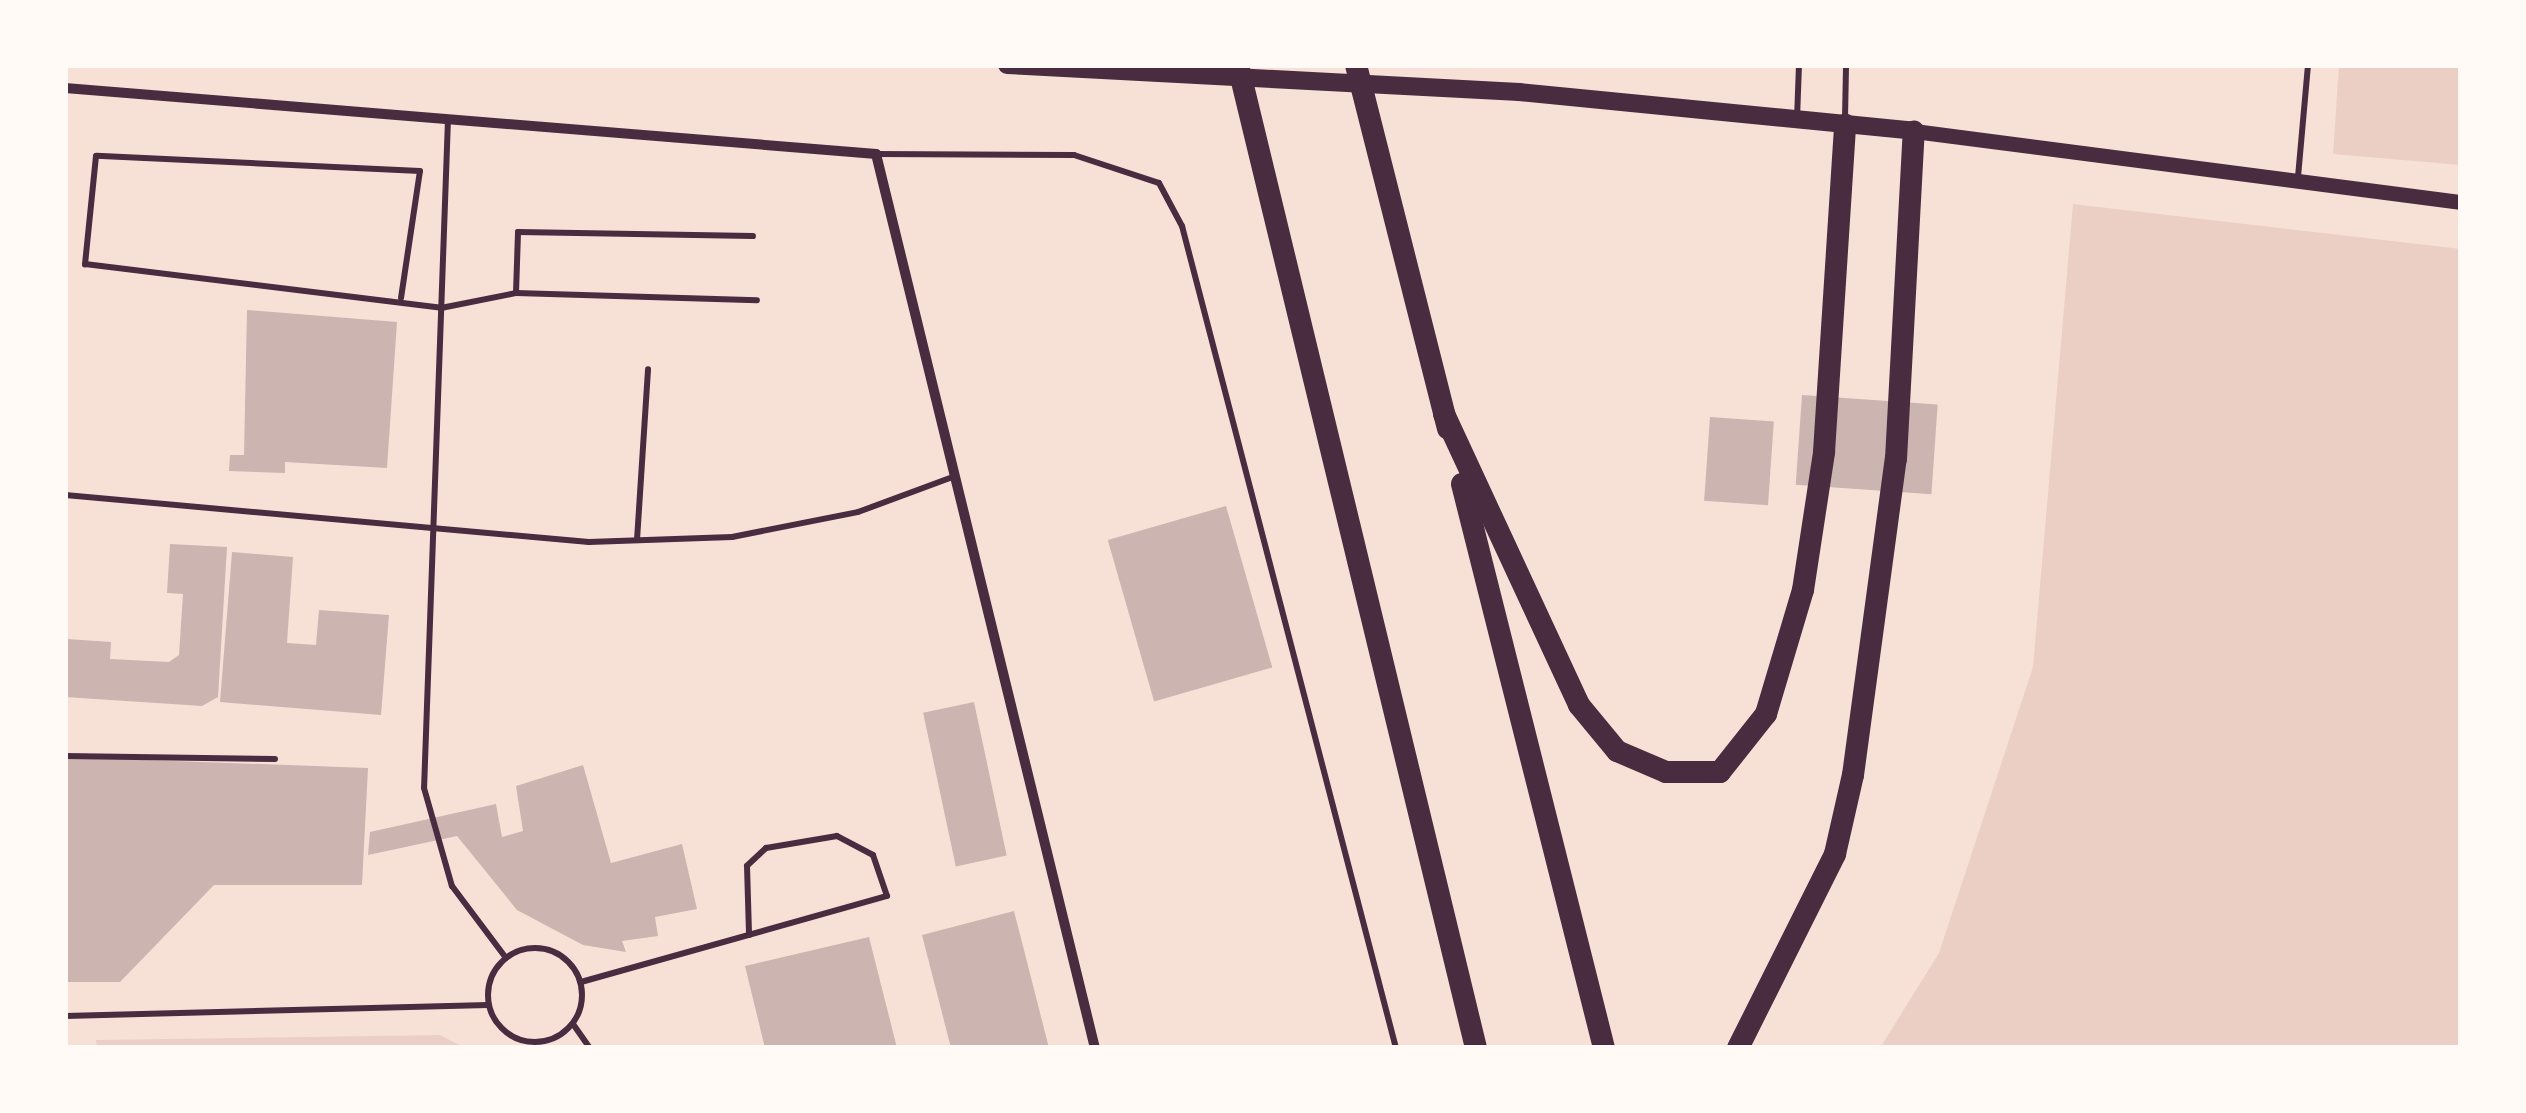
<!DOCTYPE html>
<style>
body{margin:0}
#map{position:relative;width:2526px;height:1113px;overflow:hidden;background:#f7e1d7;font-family:Commissioner,sans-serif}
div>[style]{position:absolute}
.green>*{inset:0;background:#ebcfc5}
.building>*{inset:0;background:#ccb4b1;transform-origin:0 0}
.service>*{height:6px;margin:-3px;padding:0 3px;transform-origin:3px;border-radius:3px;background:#4a2c40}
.service>.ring{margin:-3px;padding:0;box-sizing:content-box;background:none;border:6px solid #4a2c40;border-radius:50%}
.minor>*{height:10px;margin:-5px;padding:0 5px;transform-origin:5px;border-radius:5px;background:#4a2c40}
.tertiary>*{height:15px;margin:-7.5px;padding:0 7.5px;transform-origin:7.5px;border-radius:7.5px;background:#4a2c40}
.secondary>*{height:18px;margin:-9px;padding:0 9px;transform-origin:9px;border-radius:9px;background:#4a2c40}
.motorway>*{height:22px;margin:-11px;padding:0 11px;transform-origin:11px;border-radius:11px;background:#4a2c40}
span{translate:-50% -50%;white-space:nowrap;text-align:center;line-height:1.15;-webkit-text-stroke:10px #fffaf5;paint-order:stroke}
.frame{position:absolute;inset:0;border:68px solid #fffaf5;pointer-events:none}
</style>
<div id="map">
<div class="green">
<i style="clip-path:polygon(2339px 65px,2461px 65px,2461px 165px,2333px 154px)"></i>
<i style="clip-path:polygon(2073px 204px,2461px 249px,2461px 1048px,1880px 1048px,1939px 953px,2033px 667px)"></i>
<i style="clip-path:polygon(440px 1035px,465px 1048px,97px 1048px,96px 1040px)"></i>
</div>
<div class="building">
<i style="clip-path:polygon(247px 310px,397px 322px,387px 468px,285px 462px,285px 473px,229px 471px,230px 455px,244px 455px)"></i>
<i style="left:1802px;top:395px;width:136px;height:90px;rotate:4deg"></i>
<i style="left:1710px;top:417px;width:64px;height:84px;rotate:4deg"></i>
<i style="left:1226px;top:506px;width:168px;height:123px;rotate:74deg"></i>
<i style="clip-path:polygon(170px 544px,227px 547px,218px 697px,202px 706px,65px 697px,67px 639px,111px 642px,110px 659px,169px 662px,179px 655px,183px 594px,167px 593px)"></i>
<i style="clip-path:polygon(232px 552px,293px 557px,287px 643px,316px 645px,319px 610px,389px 615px,381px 715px,220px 702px)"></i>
<i style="left:974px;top:702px;width:157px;height:52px;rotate:78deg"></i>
<i style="clip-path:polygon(65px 757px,368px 768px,362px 885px,214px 885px,120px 982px,65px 982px)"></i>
<i style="clip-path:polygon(583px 765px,611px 863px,682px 844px,697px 909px,655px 917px,658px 936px,622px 941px,626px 952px,583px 945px,517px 910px,457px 836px,368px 855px,370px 832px,496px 804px,502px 837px,523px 831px,516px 786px)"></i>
<i style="clip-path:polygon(1014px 911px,1049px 1048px,951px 1048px,922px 935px)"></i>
<i style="clip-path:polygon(869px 937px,897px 1048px,765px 1048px,745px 966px)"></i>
</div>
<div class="service">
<i style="left:448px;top:119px;width:669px;rotate:92.05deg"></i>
<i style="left:424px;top:788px;width:102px;rotate:74.1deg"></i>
<i style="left:452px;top:886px;width:90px;rotate:53.1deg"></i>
<i style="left:1797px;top:119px;width:54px;rotate:-87.9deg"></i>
<i style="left:1845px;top:119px;width:54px;rotate:-88.9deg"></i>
<i style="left:876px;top:154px;width:198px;rotate:0.3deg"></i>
<i style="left:1074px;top:155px;width:89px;rotate:18.2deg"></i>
<i style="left:1159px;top:183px;width:49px;rotate:61.9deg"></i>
<i style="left:1182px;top:226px;width:849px;rotate:75.41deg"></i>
<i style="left:2298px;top:177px;width:112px;rotate:-84.9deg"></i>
<i style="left:516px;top:293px;width:241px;rotate:1.7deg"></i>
<i style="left:401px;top:298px;width:128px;rotate:-81.5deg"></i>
<i style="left:420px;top:171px;width:324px;rotate:-177.3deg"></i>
<i style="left:96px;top:156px;width:109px;rotate:95.8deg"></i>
<i style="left:85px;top:264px;width:359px;rotate:7deg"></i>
<i style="left:441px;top:308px;width:76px;rotate:-11.3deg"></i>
<i style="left:516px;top:293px;width:61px;rotate:-88.1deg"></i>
<i style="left:518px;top:232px;width:235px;rotate:1deg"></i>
<i style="left:65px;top:495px;width:526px;rotate:5.13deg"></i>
<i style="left:589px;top:542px;width:143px;rotate:-2deg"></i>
<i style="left:732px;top:537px;width:128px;rotate:-11.2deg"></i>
<i style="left:858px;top:512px;width:98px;rotate:-20.3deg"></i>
<i style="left:637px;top:540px;width:171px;rotate:-86.3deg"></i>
<i style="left:65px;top:756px;width:210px;rotate:0.8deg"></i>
<i class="ring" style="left:488px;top:948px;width:88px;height:88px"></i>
<i style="left:581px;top:982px;width:318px;rotate:-15.7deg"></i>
<i style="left:887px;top:896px;width:43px;rotate:-108.9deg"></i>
<i style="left:873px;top:855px;width:41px;rotate:-152.2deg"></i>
<i style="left:837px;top:836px;width:72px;rotate:170.4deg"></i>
<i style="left:766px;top:848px;width:26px;rotate:137deg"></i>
<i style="left:747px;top:866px;width:69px;rotate:88.3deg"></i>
<i style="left:65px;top:1016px;width:423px;rotate:-1.5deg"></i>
<i style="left:573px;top:1024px;width:29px;rotate:55deg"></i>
</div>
<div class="minor">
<i style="left:65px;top:88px;width:814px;rotate:4.65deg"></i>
<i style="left:876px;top:154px;width:920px;rotate:76.24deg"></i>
</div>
<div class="tertiary">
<i style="left:1914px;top:131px;width:552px;rotate:7.4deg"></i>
</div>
<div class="secondary">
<i style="left:1007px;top:65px;width:513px;rotate:3.02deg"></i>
<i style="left:1519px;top:92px;width:397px;rotate:5.6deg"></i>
</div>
<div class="motorway">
<i style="left:1238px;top:65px;width:1011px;rotate:76.39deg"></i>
<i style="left:1356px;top:65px;width:375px;rotate:75.8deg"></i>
<i style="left:1444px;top:414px;width:321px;rotate:65.1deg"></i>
<i style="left:1579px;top:705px;width:60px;rotate:50.4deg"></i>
<i style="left:1617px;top:751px;width:53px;rotate:23.2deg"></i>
<i style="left:1666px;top:772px;width:54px"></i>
<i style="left:1720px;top:772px;width:74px;rotate:-51.6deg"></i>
<i style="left:1766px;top:714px;width:129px;rotate:-73.4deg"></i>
<i style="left:1803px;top:590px;width:140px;rotate:-81.3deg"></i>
<i style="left:1824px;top:452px;width:328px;rotate:-86.3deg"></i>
<i style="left:1462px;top:484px;width:582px;rotate:75.87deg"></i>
<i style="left:1738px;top:1048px;width:217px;rotate:-63.4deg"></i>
<i style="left:1835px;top:854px;width:81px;rotate:-77.2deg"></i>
<i style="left:1853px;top:775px;width:319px;rotate:-82.3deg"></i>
<i style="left:1896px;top:459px;width:328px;rotate:-86.9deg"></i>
</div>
<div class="frame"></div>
</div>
